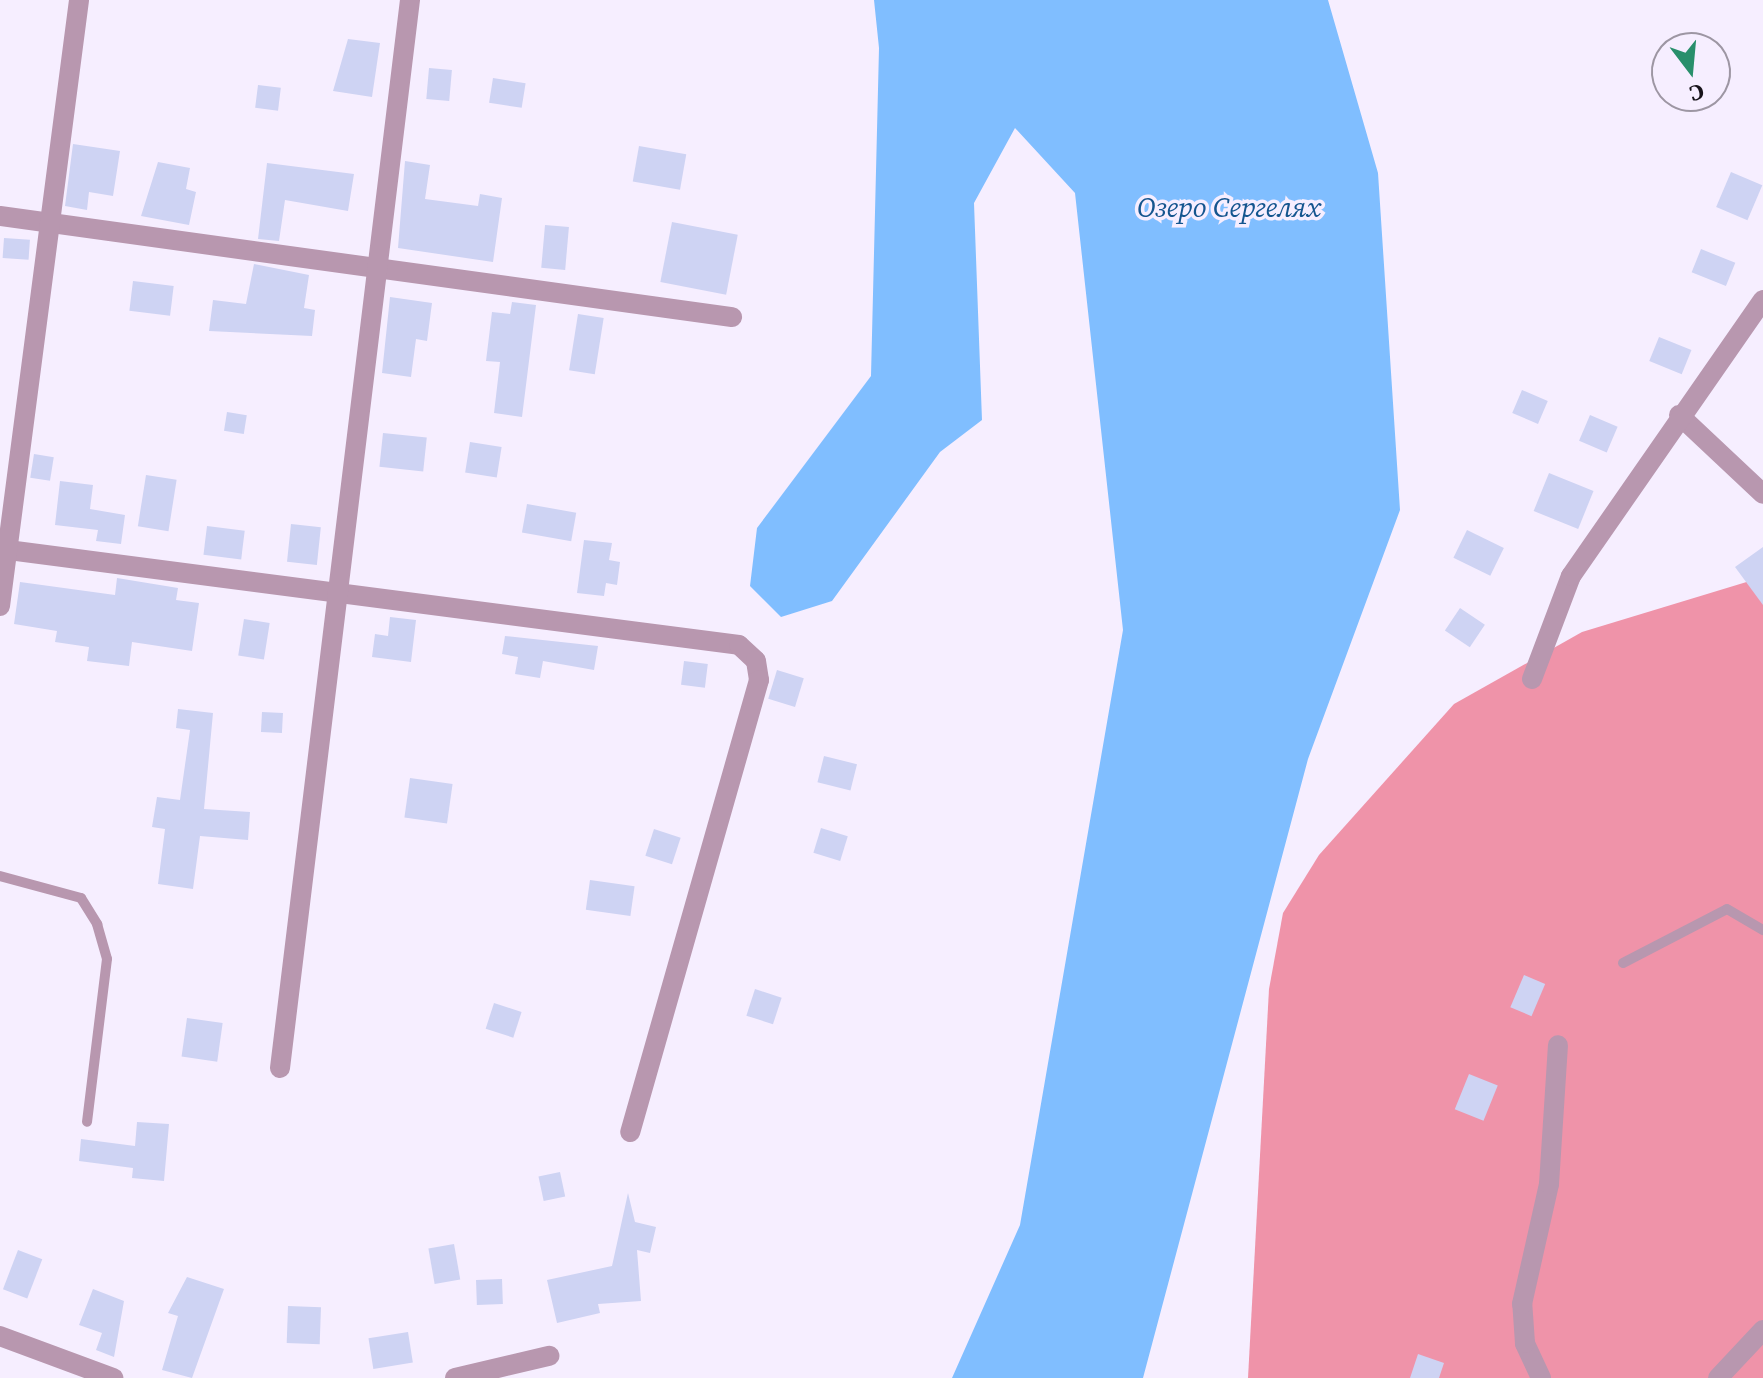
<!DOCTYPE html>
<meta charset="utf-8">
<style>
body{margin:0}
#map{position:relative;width:1763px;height:1378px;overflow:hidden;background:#f6eeff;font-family:"Source Serif 4",serif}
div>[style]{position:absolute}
.forest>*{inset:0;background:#ef93a9}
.water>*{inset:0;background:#80beff}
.building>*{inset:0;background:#ced3f3;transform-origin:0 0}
.lane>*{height:10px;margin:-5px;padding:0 5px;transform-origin:5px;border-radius:5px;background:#b897af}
.street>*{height:20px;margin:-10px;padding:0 10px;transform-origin:10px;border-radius:10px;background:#b897af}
span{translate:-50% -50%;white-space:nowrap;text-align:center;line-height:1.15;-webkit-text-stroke:7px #f6eeff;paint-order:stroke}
.water-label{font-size:28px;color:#14558f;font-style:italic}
.north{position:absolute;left:1651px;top:32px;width:80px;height:80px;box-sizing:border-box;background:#f6eeff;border:2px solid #9d96a3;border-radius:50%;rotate:164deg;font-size:22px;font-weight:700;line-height:32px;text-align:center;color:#17131a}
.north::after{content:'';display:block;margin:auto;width:28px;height:36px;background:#288f6b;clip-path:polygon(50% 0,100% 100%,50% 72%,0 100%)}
</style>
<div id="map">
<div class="forest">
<i style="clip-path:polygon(1763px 577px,1763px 1378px,1248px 1378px,1269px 989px,1283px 913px,1319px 855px,1454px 704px,1582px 632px)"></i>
</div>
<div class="water">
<i style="clip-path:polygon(874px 0,1328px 0,1378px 173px,1400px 510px,1308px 759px,1143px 1378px,952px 1378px,1020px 1225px,1123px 630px,1075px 193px,1015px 128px,974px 203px,982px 420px,940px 452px,832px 601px,781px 617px,750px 586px,757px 528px,871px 376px,879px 48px)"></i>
</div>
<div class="building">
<i style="clip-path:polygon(348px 39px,380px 43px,372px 97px,333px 91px)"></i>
<i style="left:429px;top:68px;width:23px;height:31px;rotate:5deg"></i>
<i style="left:493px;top:78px;width:33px;height:25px;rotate:9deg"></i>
<i style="left:258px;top:85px;width:23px;height:23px;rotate:7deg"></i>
<i style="clip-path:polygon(73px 144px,120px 151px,113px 196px,89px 192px,87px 210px,65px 206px)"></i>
<i style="left:639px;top:146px;width:48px;height:36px;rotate:10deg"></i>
<i style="clip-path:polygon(405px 161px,430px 165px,425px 199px,478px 206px,480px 194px,502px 198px,493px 262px,398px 248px)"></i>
<i style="clip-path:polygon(158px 162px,190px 168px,186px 189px,196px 192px,189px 225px,141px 216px)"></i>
<i style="clip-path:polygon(267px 163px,354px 174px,348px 211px,285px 200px,279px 241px,258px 239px)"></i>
<i style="left:1731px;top:172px;width:34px;height:38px;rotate:23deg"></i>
<i style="left:672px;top:222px;width:67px;height:61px;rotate:11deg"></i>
<i style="left:545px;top:225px;width:24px;height:43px;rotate:5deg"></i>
<i style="left:4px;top:238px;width:26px;height:20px;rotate:4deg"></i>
<i style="left:1701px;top:249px;width:37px;height:25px;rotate:22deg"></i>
<i style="clip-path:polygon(254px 264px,309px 275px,304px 308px,315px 310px,312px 336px,209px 331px,213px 300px,246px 304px)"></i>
<i style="left:133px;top:281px;width:41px;height:30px;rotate:7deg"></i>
<i style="clip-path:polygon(390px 297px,432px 303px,427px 341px,416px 339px,411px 377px,382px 373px)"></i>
<i style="clip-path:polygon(512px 302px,536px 305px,522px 417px,494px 413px,500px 362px,486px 361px,492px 312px,510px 314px)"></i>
<i style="left:578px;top:314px;width:26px;height:57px;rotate:9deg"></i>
<i style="left:1659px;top:337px;width:35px;height:26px;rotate:22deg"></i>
<i style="left:1522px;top:390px;width:28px;height:25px;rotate:23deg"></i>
<i style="left:227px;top:412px;width:20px;height:19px;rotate:9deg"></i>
<i style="left:1590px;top:415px;width:30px;height:28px;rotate:23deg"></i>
<i style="left:383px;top:433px;width:44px;height:34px;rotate:6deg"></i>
<i style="left:470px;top:442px;width:32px;height:31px;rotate:9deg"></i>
<i style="left:34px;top:454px;width:20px;height:24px;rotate:9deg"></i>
<i style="left:1549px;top:473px;width:48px;height:41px;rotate:22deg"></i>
<i style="left:146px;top:475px;width:31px;height:52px;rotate:9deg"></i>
<i style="clip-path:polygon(60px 481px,93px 485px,90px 509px,125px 515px,121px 544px,96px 541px,98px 530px,55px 525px)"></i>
<i style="left:527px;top:504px;width:50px;height:29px;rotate:10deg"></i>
<i style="left:291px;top:524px;width:30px;height:38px;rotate:6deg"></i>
<i style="left:207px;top:526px;width:38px;height:29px;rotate:7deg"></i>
<i style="left:1467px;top:530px;width:41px;height:31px;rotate:26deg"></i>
<i style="clip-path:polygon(584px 540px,612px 543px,609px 560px,620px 562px,617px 585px,606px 583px,604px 596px,577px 593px)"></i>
<i style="clip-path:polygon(1763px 547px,1763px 605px,1735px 567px)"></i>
<i style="clip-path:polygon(117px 578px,178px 588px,176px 600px,199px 603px,192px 651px,132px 642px,129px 666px,87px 661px,89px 647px,55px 642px,57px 631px,14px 624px,20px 582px,115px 595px)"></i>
<i style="left:1460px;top:608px;width:30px;height:27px;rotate:34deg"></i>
<i style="clip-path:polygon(390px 617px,416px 620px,411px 662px,372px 657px,375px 634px,388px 636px)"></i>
<i style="left:244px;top:619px;width:26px;height:37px;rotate:9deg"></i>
<i style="clip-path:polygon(505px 636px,598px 646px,594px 670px,543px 661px,540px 678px,515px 674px,518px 657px,502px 654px)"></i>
<i style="left:684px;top:661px;width:24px;height:24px;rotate:7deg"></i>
<i style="left:777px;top:670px;width:28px;height:30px;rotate:17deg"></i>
<i style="clip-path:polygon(178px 709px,213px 713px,204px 809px,250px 812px,248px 840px,200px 836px,193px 889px,158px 884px,165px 829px,152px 827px,157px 797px,180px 800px,190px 730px,176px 728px)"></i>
<i style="left:262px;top:712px;width:21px;height:20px;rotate:3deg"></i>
<i style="left:824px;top:756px;width:34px;height:27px;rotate:14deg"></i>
<i style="left:410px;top:778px;width:43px;height:40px;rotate:8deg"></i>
<i style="left:821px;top:828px;width:28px;height:26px;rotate:17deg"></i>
<i style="left:654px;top:829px;width:28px;height:28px;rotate:18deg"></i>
<i style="left:590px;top:880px;width:45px;height:30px;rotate:8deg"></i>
<i style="left:1524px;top:975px;width:23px;height:35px;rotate:23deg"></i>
<i style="left:755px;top:989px;width:28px;height:28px;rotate:18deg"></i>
<i style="left:494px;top:1003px;width:29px;height:27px;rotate:18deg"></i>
<i style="left:187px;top:1018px;width:36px;height:39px;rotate:8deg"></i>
<i style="left:1469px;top:1074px;width:31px;height:38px;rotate:22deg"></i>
<i style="clip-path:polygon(137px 1122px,169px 1124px,164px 1181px,132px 1178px,133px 1168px,79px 1161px,81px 1139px,135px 1146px)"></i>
<i style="left:560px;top:1172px;width:25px;height:22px;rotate:78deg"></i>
<i style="clip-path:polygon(628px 1193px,635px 1222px,656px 1227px,650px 1253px,637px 1250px,641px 1301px,598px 1304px,600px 1313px,557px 1323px,547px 1280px,612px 1266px)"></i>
<i style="left:454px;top:1244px;width:36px;height:26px;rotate:80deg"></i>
<i style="left:18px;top:1250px;width:26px;height:42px;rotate:21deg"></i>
<i style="clip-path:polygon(187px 1277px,224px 1289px,192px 1378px,162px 1370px,178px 1316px,168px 1313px)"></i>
<i style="left:502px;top:1279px;width:25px;height:26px;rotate:88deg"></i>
<i style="clip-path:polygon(93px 1289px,124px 1301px,114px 1357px,96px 1350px,102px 1333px,79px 1325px)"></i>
<i style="left:288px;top:1306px;width:33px;height:37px;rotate:2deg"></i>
<i style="left:408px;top:1332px;width:31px;height:40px;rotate:81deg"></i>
<i style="clip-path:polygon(1418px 1354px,1444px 1363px,1439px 1378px,1410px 1378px)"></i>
</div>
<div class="lane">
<i style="left:0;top:876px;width:84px;rotate:15.2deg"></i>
<i style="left:81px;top:898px;width:31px;rotate:58deg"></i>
<i style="left:97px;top:924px;width:36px;rotate:74deg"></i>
<i style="left:107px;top:959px;width:164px;rotate:97deg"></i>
<i style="left:1623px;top:963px;width:117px;rotate:-27.4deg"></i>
<i style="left:1727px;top:909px;width:42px;rotate:30.3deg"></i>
</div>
<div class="street">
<i style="left:0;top:216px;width:739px;rotate:7.86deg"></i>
<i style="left:1679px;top:415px;width:115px;rotate:43.2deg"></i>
<i style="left:0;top:549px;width:745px;rotate:7.4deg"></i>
<i style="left:739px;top:645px;width:23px;rotate:43deg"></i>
<i style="left:756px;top:661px;width:19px;rotate:81deg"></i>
<i style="left:759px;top:680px;width:470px;rotate:105.9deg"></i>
<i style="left:0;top:606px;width:611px;rotate:-82.57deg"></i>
<i style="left:1532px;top:679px;width:110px;rotate:-69.3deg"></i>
<i style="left:1571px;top:576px;width:336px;rotate:-55.2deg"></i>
<i style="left:280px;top:1068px;width:1076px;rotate:-83.06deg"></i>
<i style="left:0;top:1336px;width:121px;rotate:20.4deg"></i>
<i style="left:455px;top:1378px;width:97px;rotate:-13.2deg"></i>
<i style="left:1541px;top:1378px;width:38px;rotate:-115deg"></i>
<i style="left:1525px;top:1343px;width:39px;rotate:-94deg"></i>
<i style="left:1522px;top:1304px;width:123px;rotate:-77.3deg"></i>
<i style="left:1549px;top:1184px;width:139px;rotate:-86.3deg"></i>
<i style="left:1718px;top:1378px;width:66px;rotate:-46.8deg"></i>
</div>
<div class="water-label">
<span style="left:1229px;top:207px">Озеро Сергелях</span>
</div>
<div class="north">С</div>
</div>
